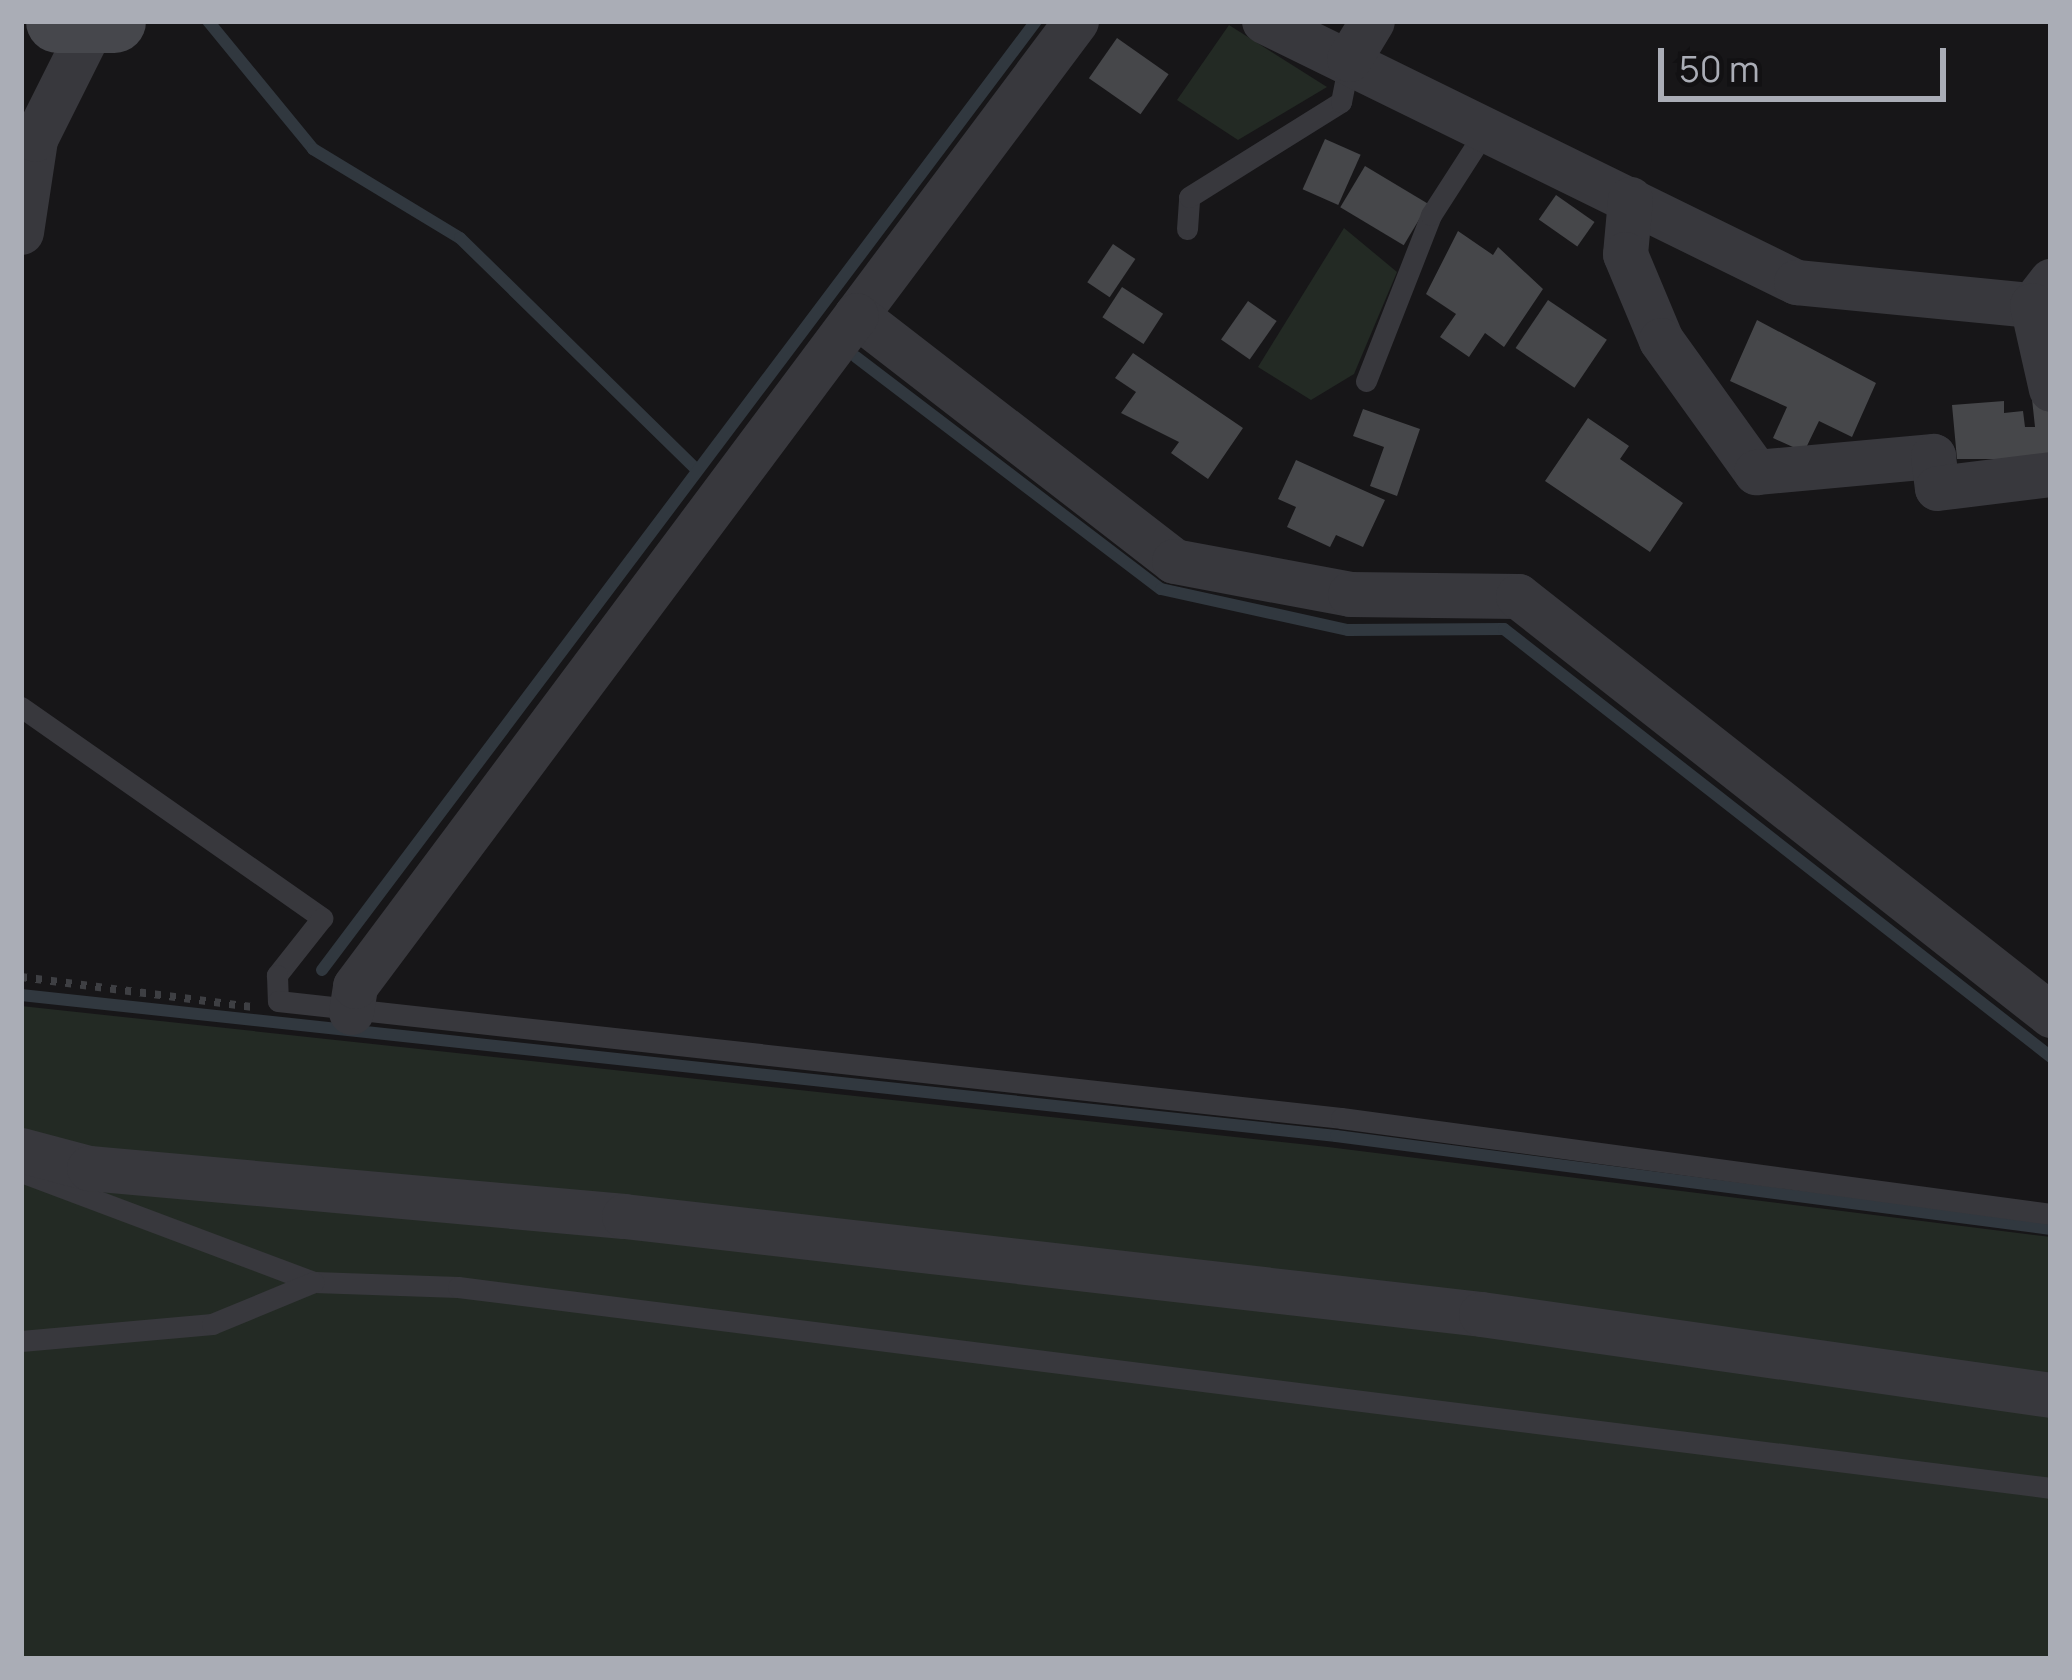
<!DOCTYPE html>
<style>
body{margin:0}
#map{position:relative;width:2072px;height:1680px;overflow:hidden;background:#171618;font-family:Manrope,sans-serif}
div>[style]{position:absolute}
.green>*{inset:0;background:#232a24}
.stream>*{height:12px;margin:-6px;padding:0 6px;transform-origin:6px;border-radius:6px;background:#31383f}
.building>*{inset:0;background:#46474a;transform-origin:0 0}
.path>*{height:8px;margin-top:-4px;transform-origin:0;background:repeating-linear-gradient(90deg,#3e3f43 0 6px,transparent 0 15px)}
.lane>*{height:21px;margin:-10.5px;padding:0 10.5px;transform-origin:10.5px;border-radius:10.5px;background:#38383d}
.street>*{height:45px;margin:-22.5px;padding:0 22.5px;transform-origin:22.5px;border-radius:22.5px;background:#38383d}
.secondary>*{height:63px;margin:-31.5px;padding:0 31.5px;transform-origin:31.5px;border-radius:31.5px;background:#46474c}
span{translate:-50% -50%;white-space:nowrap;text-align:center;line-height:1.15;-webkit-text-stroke:12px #121113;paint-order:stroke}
.frame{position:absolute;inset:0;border:24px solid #aaadb6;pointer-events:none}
.scale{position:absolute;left:1658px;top:48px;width:288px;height:54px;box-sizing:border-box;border:6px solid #aaadb6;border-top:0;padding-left:15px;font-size:36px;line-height:42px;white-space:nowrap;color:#aaadb6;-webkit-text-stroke:9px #121113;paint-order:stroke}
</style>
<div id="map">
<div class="green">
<i style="clip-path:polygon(1229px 25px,1327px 87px,1238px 140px,1177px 100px)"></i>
<i style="clip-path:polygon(1344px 228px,1397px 272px,1354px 374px,1311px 400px,1258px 367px)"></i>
<i style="clip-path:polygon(21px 1006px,1328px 1147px,2051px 1237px,2051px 1659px,21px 1659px)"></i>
</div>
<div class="stream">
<i style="left:208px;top:21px;width:166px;rotate:50.6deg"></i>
<i style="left:313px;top:149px;width:172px;rotate:31.2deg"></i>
<i style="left:460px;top:238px;width:332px;rotate:44.4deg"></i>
<i style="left:856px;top:357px;width:383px;rotate:37.3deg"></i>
<i style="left:1161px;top:589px;width:191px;rotate:12.4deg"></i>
<i style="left:1348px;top:630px;width:156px;rotate:-0.4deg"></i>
<i style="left:1504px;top:629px;width:695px;rotate:38.04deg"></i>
<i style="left:322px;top:970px;width:1188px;rotate:-53.04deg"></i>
<i style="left:21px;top:995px;width:1323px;rotate:6.12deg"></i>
<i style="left:1336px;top:1136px;width:721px;rotate:7.41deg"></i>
</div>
<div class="building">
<i style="left:1117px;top:38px;width:63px;height:49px;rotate:35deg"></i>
<i style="left:1325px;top:139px;width:39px;height:55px;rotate:24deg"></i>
<i style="left:1365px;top:166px;width:74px;height:48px;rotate:31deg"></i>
<i style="left:1556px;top:195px;width:47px;height:30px;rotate:35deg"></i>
<i style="clip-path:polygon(1458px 231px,1493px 255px,1498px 247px,1543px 289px,1504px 347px,1485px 333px,1469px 357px,1440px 337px,1456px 314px,1426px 294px)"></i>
<i style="left:1113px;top:244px;width:27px;height:46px;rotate:34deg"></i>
<i style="left:1122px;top:287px;width:49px;height:36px;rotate:33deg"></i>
<i style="left:1548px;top:300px;width:71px;height:58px;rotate:34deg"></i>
<i style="left:1248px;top:301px;width:35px;height:47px;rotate:35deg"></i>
<i style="clip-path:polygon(1757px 320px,1876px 383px,1852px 437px,1819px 421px,1804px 452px,1773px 438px,1787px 407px,1730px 381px)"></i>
<i style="clip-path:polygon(1133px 353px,1243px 428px,1208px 479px,1171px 453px,1179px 442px,1121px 413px,1136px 392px,1115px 378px)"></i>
<i style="clip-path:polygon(2048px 397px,2051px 459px,1957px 459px,1952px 405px,2004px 401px,2004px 413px,2023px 411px,2025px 427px,2035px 427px,2032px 399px)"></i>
<i style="clip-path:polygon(1363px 409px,1420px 429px,1397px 496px,1370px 486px,1384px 447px,1353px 436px)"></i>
<i style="clip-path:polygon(1588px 418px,1629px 446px,1620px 459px,1683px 503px,1650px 552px,1545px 481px)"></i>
<i style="clip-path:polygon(1296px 460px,1385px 500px,1363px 547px,1336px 535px,1330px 547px,1287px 527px,1296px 507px,1278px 499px)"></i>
</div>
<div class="path">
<i style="left:21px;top:977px;width:234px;rotate:7.4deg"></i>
</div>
<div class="lane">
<i style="left:1187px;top:229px;width:32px;rotate:-86deg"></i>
<i style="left:1189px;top:197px;width:179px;rotate:-32deg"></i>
<i style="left:1341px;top:102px;width:41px;rotate:-78.7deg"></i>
<i style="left:1366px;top:381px;width:178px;rotate:-68.6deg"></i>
<i style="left:1431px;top:215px;width:103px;rotate:-57.2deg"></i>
<i style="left:21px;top:707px;width:368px;rotate:35deg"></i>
<i style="left:322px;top:918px;width:73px;rotate:128.3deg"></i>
<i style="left:277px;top:975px;width:26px;rotate:88deg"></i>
<i style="left:278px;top:1001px;width:1069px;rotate:6.28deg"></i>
<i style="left:1341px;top:1118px;width:716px;rotate:7.7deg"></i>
<i style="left:21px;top:1172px;width:313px;rotate:20.6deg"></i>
<i style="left:314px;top:1282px;width:144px;rotate:2deg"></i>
<i style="left:458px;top:1287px;width:1606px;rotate:7.19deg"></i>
<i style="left:21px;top:1341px;width:192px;rotate:-5.1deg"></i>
<i style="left:212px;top:1324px;width:110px;rotate:-22.4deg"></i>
</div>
<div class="street">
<i style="left:1076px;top:21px;width:367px;rotate:126.8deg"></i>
<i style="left:856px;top:315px;width:402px;rotate:37.7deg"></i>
<i style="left:1174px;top:561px;width:179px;rotate:10.6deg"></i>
<i style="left:1350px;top:594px;width:168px;rotate:0.7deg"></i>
<i style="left:1518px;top:596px;width:678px;rotate:38.17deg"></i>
<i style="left:1264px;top:21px;width:593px;rotate:26.13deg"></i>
<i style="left:1796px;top:282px;width:237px;rotate:5.6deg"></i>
<i style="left:2032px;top:305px;width:31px;rotate:-52deg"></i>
<i style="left:1349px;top:59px;width:44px;rotate:-58.8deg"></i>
<i style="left:1630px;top:199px;width:55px;rotate:95.2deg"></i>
<i style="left:1625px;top:254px;width:93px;rotate:67.3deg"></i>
<i style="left:1661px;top:340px;width:163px;rotate:54.3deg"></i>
<i style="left:1756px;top:472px;width:178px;rotate:-5.2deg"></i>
<i style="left:1933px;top:456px;width:32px;rotate:83deg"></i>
<i style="left:1937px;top:488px;width:115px;rotate:-7deg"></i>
<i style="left:21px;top:232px;width:94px;rotate:-81.4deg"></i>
<i style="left:35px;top:139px;width:125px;rotate:-63.4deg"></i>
<i style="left:2032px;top:305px;width:86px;rotate:77.3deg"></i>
<i style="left:351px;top:1012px;width:26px;rotate:-81deg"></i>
<i style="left:355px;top:986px;width:837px;rotate:-53.25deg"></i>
<i style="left:21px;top:1150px;width:70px;rotate:14.8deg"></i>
<i style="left:89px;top:1168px;width:537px;rotate:5.13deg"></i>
<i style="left:624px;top:1216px;width:863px;rotate:6.52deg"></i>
<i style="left:1481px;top:1314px;width:576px;rotate:8.09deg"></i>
</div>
<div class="secondary">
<i style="left:57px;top:21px;width:57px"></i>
</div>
<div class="frame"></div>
<div class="scale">50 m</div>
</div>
